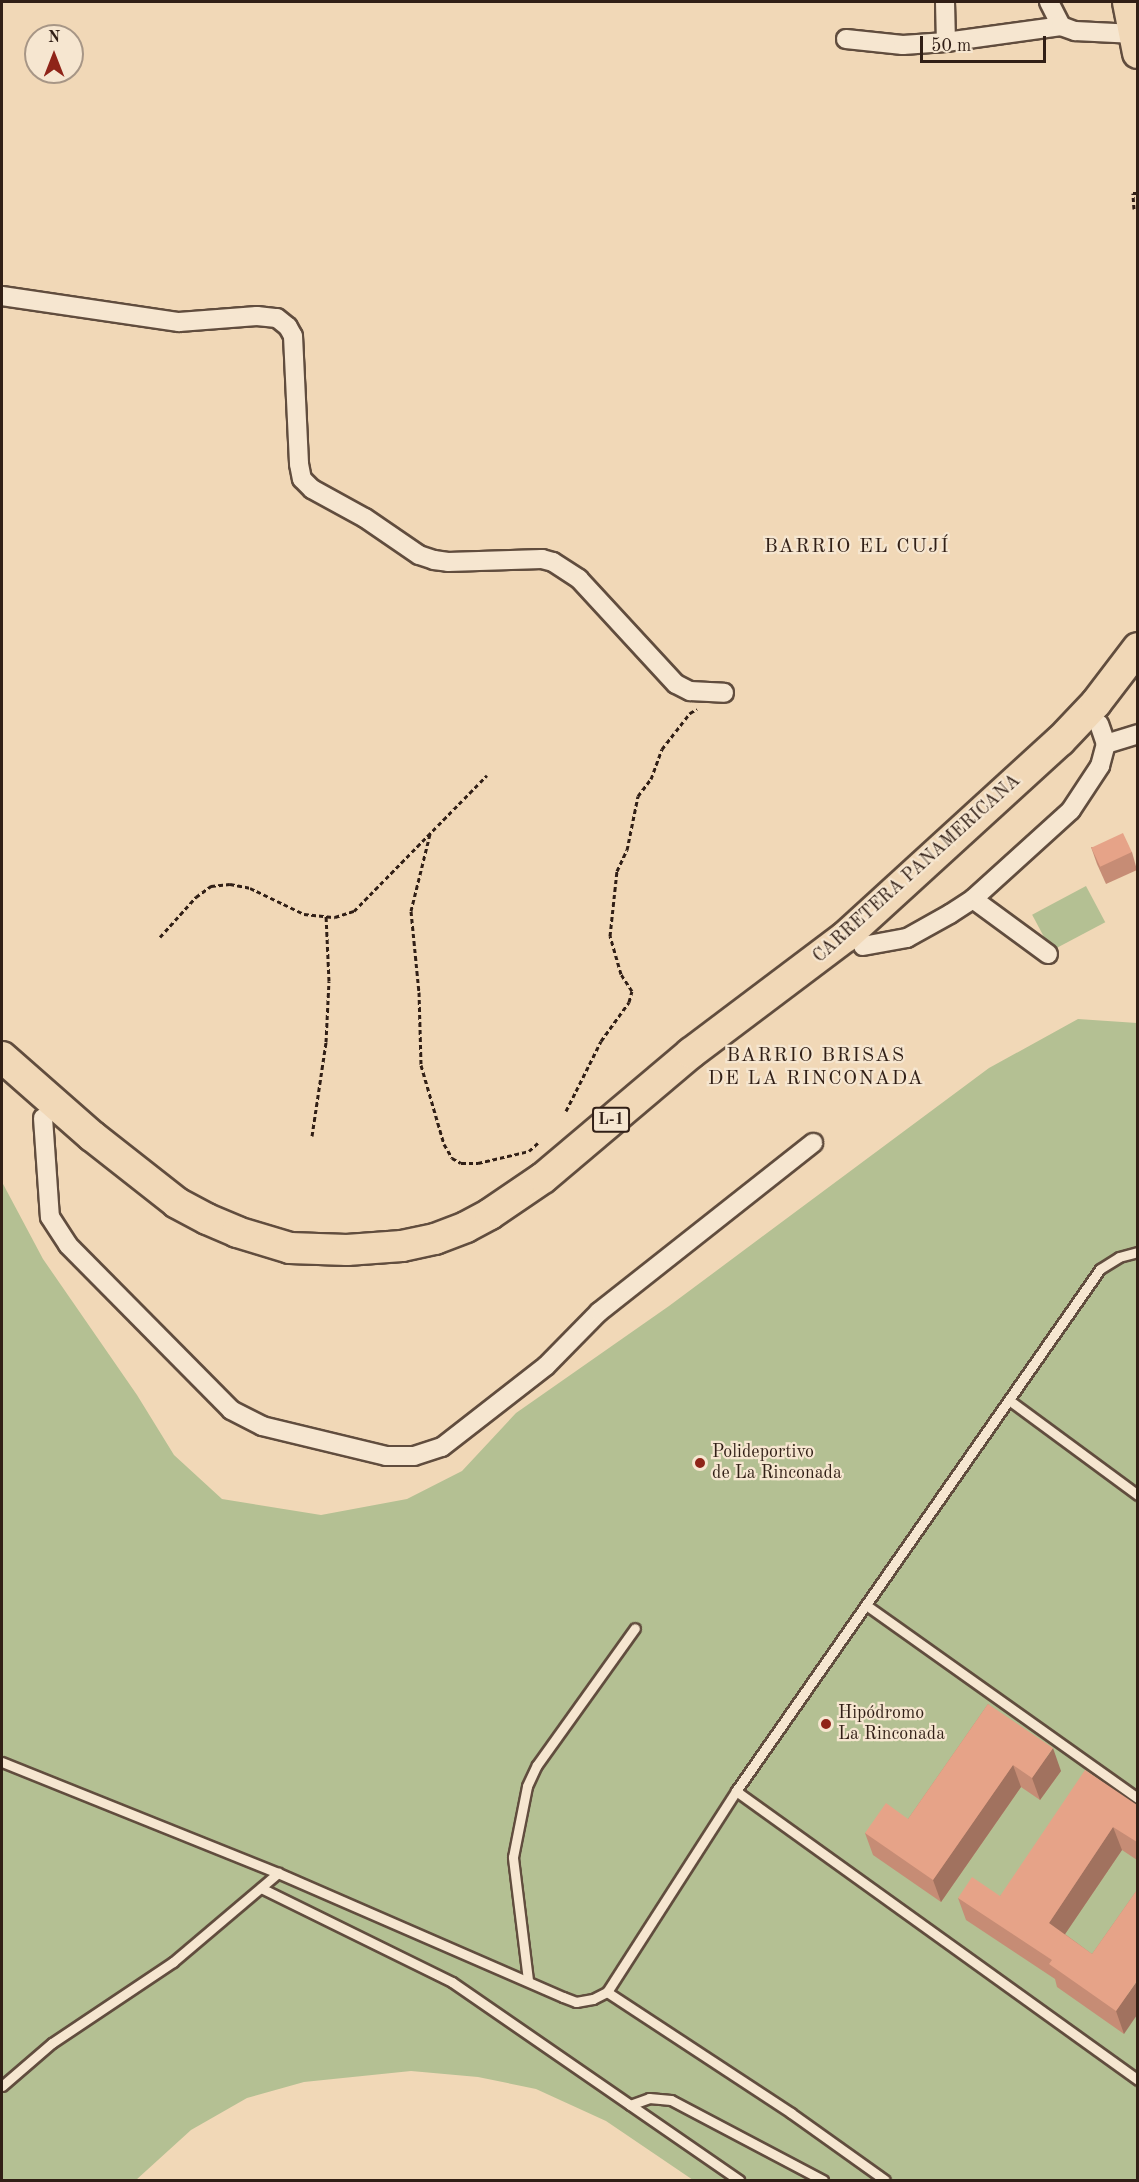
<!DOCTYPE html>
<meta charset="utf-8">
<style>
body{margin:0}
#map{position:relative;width:1139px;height:2182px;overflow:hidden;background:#f1d8b7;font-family:"Old Standard TT",serif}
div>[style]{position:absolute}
.green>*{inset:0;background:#b4c093;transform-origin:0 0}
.path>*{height:3px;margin-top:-1.5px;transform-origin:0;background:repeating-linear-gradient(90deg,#311f16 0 4.5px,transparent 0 7.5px)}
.roads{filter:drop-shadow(2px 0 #614d3e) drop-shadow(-2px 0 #614d3e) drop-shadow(0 2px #614d3e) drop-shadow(0 -2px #614d3e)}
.service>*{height:9px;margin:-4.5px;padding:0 4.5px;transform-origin:4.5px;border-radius:4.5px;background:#f6e6d0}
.minor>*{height:18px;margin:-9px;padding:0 9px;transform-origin:9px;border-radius:9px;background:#f6e6d0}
.primary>*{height:30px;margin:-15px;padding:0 15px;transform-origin:15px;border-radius:15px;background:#f1d8b7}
.wall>*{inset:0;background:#c68c75}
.shaded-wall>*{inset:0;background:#a1725f}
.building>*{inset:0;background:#e6a388;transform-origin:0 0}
.dots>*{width:16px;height:16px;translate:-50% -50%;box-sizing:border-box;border:3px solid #f6e6d0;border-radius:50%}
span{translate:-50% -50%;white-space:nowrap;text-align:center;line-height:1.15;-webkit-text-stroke:4.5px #f6e6d0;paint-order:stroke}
.shield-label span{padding:2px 4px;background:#f6e6d0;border:2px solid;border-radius:4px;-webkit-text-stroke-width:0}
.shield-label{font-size:16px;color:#311f16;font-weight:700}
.street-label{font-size:18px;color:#311f16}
.poi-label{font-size:18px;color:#311f16}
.left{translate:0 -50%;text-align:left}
.neighbourhood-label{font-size:20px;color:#311f16;letter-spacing:1.5px}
.frame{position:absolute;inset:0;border:3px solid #311f16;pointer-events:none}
.north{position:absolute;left:24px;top:24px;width:60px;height:60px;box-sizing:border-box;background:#f6e6d0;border:2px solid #a79686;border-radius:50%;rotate:0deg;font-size:16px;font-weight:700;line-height:24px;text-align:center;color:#311f16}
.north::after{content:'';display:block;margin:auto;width:21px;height:27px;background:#8f2418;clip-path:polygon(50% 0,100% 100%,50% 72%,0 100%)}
.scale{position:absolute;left:920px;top:36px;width:126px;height:27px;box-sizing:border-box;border:3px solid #311f16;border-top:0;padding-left:8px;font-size:18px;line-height:21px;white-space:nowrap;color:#311f16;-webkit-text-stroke:4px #f6e6d0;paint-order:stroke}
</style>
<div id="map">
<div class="green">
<i style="left:1086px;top:886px;width:41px;height:61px;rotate:62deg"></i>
<i style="clip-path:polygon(1078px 1019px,1137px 1023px,1137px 2180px,693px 2180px,606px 2121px,536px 2089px,478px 2077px,411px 2071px,304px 2082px,247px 2098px,191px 2130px,136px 2180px,2px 2180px,2px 1182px,43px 1259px,137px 1395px,174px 1455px,222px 1499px,321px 1515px,407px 1499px,462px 1471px,516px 1413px,669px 1306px,989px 1068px)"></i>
</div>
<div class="path">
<i style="left:1134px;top:209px;width:16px;rotate:-94deg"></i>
<i style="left:1133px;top:193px;width:5px"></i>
<i style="left:430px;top:834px;width:79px;rotate:103.9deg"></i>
<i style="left:411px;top:911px;width:81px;rotate:84.4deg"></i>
<i style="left:419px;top:992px;width:73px;rotate:88.4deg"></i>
<i style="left:421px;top:1065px;width:82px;rotate:73.8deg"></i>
<i style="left:444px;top:1144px;width:16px;rotate:60deg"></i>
<i style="left:452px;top:1158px;width:10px;rotate:29deg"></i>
<i style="left:461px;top:1163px;width:17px"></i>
<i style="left:478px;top:1163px;width:52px;rotate:-13.2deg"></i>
<i style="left:529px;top:1151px;width:12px;rotate:-42deg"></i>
<i style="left:160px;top:937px;width:54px;rotate:-48deg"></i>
<i style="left:196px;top:897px;width:19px;rotate:-36deg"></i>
<i style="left:211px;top:886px;width:19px;rotate:-6deg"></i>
<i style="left:230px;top:884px;width:20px;rotate:11deg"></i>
<i style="left:250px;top:888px;width:60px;rotate:25.7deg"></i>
<i style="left:304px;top:914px;width:31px;rotate:6deg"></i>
<i style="left:335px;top:917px;width:20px;rotate:-18deg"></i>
<i style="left:354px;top:911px;width:190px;rotate:-45.6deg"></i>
<i style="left:566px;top:1111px;width:78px;rotate:-63.4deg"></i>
<i style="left:601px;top:1041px;width:48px;rotate:-54.3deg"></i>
<i style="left:629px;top:1002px;width:11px;rotate:-75deg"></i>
<i style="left:632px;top:991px;width:20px;rotate:-123deg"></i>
<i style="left:621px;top:974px;width:40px;rotate:-106deg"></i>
<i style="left:610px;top:936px;width:65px;rotate:-83.9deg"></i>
<i style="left:617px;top:871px;width:23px;rotate:-65deg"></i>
<i style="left:627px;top:850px;width:55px;rotate:-78.5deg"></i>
<i style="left:638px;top:796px;width:21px;rotate:-53deg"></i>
<i style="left:651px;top:779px;width:32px;rotate:-70deg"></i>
<i style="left:662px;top:749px;width:46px;rotate:-52.1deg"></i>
<i style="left:690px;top:713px;width:8px;rotate:-30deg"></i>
<i style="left:312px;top:1136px;width:95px;rotate:-81.5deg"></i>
<i style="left:326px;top:1042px;width:61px;rotate:-87.2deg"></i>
<i style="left:329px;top:981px;width:65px;rotate:-92.6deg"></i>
</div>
<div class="roads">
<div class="service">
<i style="left:1009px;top:1400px;width:160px;rotate:36.4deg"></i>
<i style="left:866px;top:1605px;width:334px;rotate:35.4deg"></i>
<i style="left:2px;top:1762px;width:297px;rotate:21.9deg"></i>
<i style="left:278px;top:1873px;width:311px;rotate:23.5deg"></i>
<i style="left:563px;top:1997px;width:14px;rotate:21deg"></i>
<i style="left:576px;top:2002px;width:17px;rotate:-10deg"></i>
<i style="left:593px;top:1999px;width:16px;rotate:-27deg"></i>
<i style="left:607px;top:1992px;width:220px;rotate:33.3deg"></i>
<i style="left:791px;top:2113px;width:115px;rotate:35.5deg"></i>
<i style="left:736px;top:1791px;width:495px;rotate:35.7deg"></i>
<i style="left:261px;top:1888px;width:213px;rotate:26.2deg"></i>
<i style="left:452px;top:1982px;width:349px;rotate:34.6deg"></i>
<i style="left:528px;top:1980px;width:124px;rotate:-97deg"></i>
<i style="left:513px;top:1857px;width:72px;rotate:-78.8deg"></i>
<i style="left:527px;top:1786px;width:23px;rotate:-65deg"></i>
<i style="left:537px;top:1765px;width:168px;rotate:-54.4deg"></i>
<i style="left:607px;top:1992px;width:239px;rotate:-57.3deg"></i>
<i style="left:736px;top:1791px;width:636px;rotate:-55.11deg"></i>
<i style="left:1100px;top:1269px;width:22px;rotate:-32deg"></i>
<i style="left:1119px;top:1257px;width:20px;rotate:-15deg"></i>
<i style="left:2px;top:2086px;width:66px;rotate:-40.7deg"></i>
<i style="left:52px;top:2043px;width:146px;rotate:-33.8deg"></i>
<i style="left:173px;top:1962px;width:138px;rotate:-40.3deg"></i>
<i style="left:630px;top:2105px;width:20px;rotate:-20deg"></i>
<i style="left:649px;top:2098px;width:22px;rotate:5deg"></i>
<i style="left:671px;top:2100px;width:172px;rotate:27.8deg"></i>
</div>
<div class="minor">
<i style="left:945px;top:2px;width:40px;rotate:88.6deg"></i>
<i style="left:1049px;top:2px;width:27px;rotate:63deg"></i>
<i style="left:846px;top:39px;width:57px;rotate:6deg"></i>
<i style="left:903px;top:45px;width:43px;rotate:-4deg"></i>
<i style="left:946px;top:42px;width:116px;rotate:-7.9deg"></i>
<i style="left:1061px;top:26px;width:15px;rotate:20deg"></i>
<i style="left:1075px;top:31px;width:60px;rotate:2.9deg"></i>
<i style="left:2px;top:296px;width:179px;rotate:8.4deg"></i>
<i style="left:179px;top:322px;width:78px;rotate:-4.4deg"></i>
<i style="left:257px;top:316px;width:20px;rotate:6deg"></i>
<i style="left:277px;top:318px;width:14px;rotate:39deg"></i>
<i style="left:288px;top:327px;width:10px;rotate:61deg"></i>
<i style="left:293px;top:336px;width:128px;rotate:87.3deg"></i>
<i style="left:299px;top:464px;width:15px;rotate:79deg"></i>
<i style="left:302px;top:479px;width:14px;rotate:45deg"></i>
<i style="left:312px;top:489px;width:60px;rotate:28.7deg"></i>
<i style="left:365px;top:518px;width:65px;rotate:34.4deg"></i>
<i style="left:419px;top:555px;width:16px;rotate:18deg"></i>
<i style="left:434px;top:560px;width:14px;rotate:8deg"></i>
<i style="left:448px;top:562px;width:94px;rotate:-1.8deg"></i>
<i style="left:542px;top:559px;width:11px;rotate:15deg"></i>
<i style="left:553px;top:562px;width:31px;rotate:33deg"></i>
<i style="left:579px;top:579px;width:143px;rotate:47.3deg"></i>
<i style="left:676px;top:684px;width:16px;rotate:27deg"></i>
<i style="left:690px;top:691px;width:34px;rotate:3deg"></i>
<i style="left:1106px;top:744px;width:34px;rotate:-17deg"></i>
<i style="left:973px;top:899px;width:93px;rotate:36.3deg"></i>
<i style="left:863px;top:946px;width:45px;rotate:-10.3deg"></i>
<i style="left:907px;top:938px;width:49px;rotate:-29.2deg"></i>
<i style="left:950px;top:914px;width:27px;rotate:-33deg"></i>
<i style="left:973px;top:899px;width:132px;rotate:-42.2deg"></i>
<i style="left:1071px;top:810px;width:53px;rotate:-56.6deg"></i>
<i style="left:1100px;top:766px;width:23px;rotate:-75deg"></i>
<i style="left:1106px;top:744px;width:21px;rotate:-109deg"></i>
<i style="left:43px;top:1118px;width:99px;rotate:86deg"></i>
<i style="left:50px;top:1217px;width:33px;rotate:57deg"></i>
<i style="left:68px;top:1245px;width:232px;rotate:45.3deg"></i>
<i style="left:231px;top:1410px;width:35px;rotate:27deg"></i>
<i style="left:262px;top:1426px;width:128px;rotate:13.6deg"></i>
<i style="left:386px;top:1456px;width:28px"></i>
<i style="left:414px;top:1456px;width:29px;rotate:-18deg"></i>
<i style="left:442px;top:1447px;width:132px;rotate:-37.9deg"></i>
<i style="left:546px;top:1366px;width:76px;rotate:-45.5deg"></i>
<i style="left:599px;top:1312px;width:273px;rotate:-38.3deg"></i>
</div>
<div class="primary">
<i style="left:1128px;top:2px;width:52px;rotate:78.9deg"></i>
<i style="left:2px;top:1057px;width:120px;rotate:41.3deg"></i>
<i style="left:92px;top:1136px;width:108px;rotate:38.2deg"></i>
<i style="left:177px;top:1203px;width:34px;rotate:28deg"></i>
<i style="left:207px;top:1219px;width:33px;rotate:23deg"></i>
<i style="left:237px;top:1232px;width:55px;rotate:16.8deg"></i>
<i style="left:290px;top:1248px;width:57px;rotate:2deg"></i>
<i style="left:347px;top:1250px;width:55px;rotate:-4.2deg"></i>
<i style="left:402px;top:1246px;width:34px;rotate:-12deg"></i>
<i style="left:435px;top:1239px;width:33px;rotate:-21deg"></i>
<i style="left:466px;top:1227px;width:27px;rotate:-28deg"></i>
<i style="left:490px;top:1214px;width:64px;rotate:-34.2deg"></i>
<i style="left:543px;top:1178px;width:194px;rotate:-40.2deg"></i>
<i style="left:691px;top:1053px;width:193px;rotate:-37deg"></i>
<i style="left:845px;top:937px;width:291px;rotate:-42.4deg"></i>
<i style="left:1060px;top:741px;width:52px;rotate:-46.5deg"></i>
<i style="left:1096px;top:703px;width:69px;rotate:-52.6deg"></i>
</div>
</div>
<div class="wall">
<i style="clip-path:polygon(1091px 847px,1132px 852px,1137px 870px,1106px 884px,1097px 864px)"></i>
<i style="clip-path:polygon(988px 1704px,1061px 1771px,1040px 1800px,1021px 1787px,941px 1902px,873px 1855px,865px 1833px,908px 1819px)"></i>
<i style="clip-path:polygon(1137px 1805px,1137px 1860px,1122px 1850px,1065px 1934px,1092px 1954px,1137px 1890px,1124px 2034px,1057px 1987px,1055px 1979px,966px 1920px,958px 1898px,1000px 1896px)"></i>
</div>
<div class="shaded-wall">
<i style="clip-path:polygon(1053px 1748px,1061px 1771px,1040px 1800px,1032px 1778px)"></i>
<i style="clip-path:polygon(1013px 1765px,1021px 1787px,941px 1902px,933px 1880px)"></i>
<i style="clip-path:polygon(1113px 1827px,1122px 1850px,1057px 1946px,1049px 1923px)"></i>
<i style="clip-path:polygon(1137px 1981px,1137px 2015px,1124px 2034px,1116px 2011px)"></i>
</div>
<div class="building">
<i style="left:1123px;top:833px;width:21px;height:35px;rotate:65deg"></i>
<i style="clip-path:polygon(988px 1704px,1053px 1748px,1032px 1778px,1013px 1765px,933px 1880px,865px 1833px,886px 1803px,908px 1819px)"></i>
<i style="clip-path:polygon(1085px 1770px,1137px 1805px,1137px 1842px,1113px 1827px,1049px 1923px,1092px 1954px,1137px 1890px,1137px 1981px,1116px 2011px,1049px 1964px,1052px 1960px,958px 1898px,972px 1877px,1000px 1896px)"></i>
</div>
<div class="dots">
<i style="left:700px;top:1463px;background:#8f2418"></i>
<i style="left:826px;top:1724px;background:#8f2418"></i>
</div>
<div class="shield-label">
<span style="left:611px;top:1120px">L-1</span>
</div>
<div class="street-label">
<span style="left:917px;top:869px;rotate:-42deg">CARRETERA PANAMERICANA</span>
</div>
<div class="poi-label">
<span class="left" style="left:712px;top:1463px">Polideportivo<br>de La Rinconada</span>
<span class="left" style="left:838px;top:1724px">Hipódromo<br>La Rinconada</span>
</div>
<div class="neighbourhood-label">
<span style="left:857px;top:547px">BARRIO EL CUJÍ</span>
<span style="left:816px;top:1068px">BARRIO BRISAS<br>DE LA RINCONADA</span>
</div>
<div class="frame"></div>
<div class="north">N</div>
<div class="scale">50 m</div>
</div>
